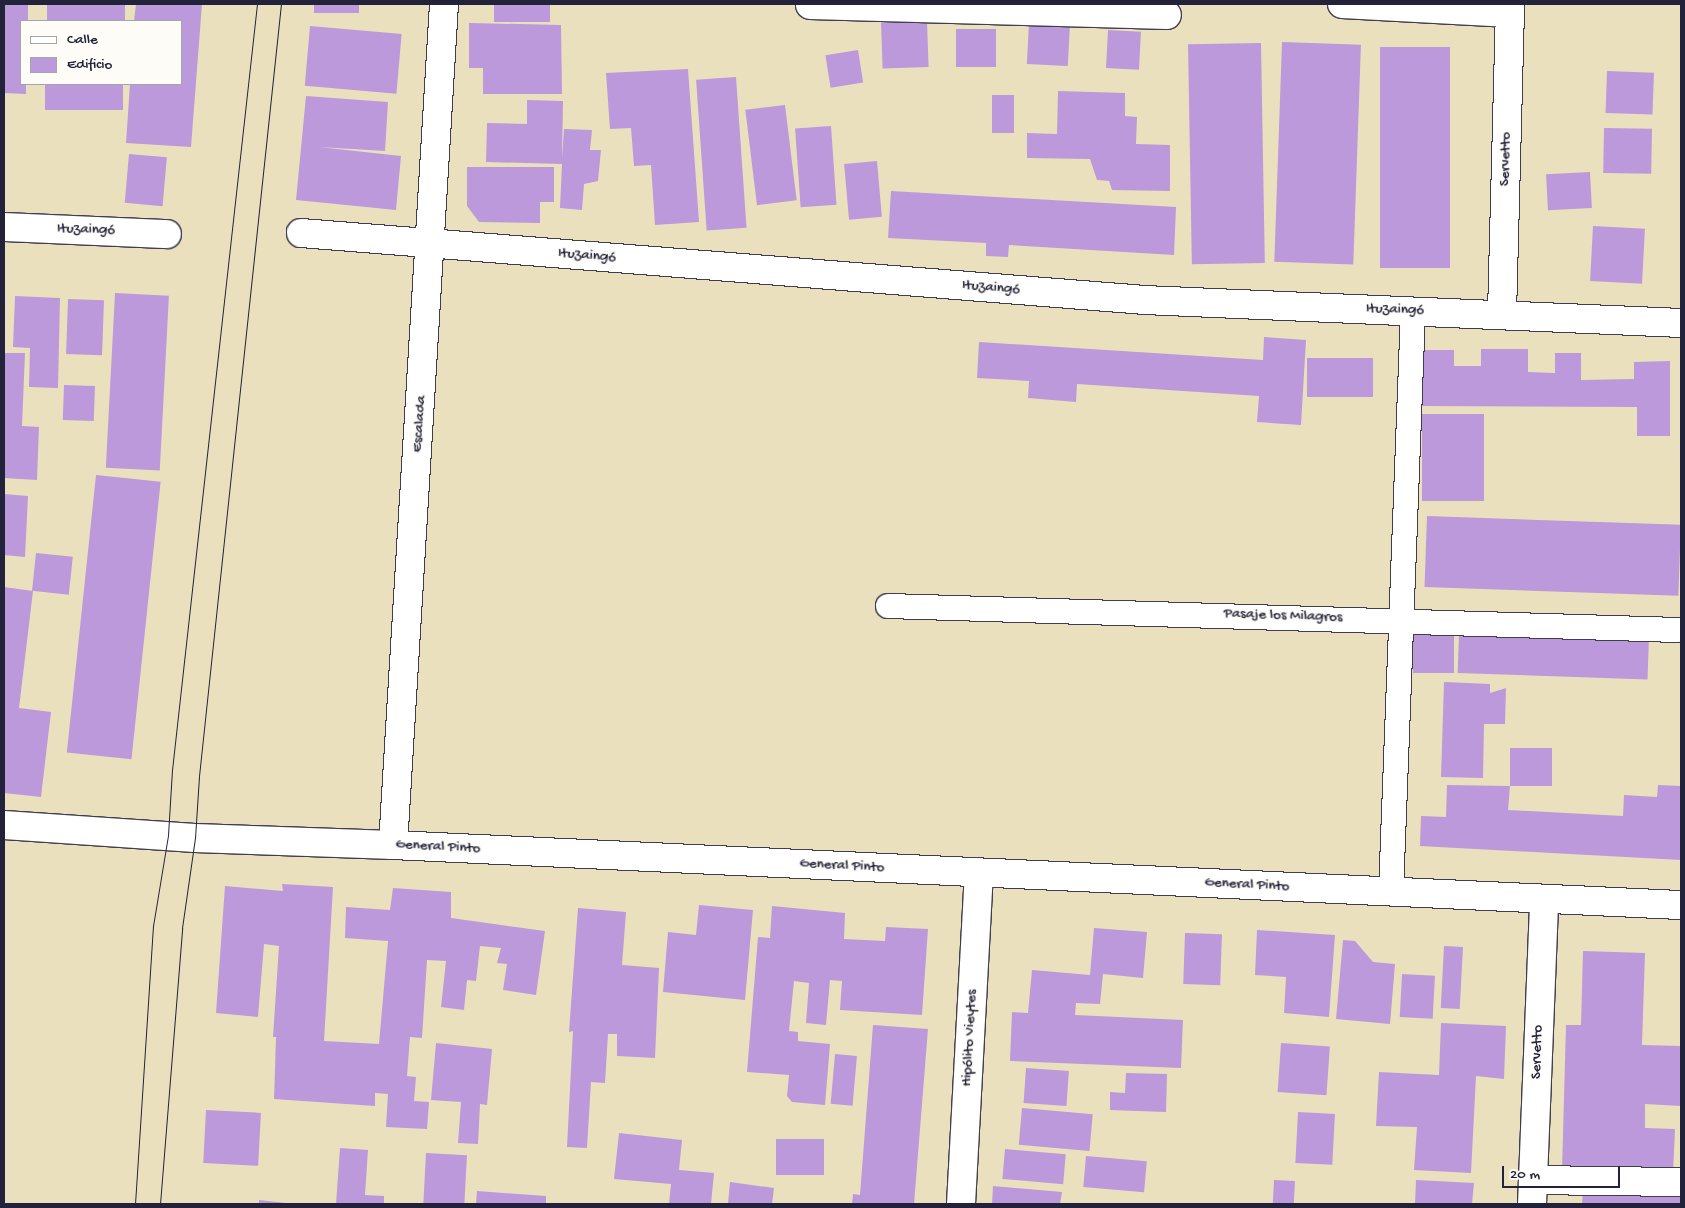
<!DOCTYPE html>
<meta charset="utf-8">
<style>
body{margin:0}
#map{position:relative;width:1685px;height:1208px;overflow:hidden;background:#ebe0bd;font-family:"Gochi Hand",sans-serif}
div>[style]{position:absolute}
.building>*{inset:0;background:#bc99da;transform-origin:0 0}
.roads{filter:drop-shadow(1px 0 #403e4e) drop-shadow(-1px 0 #403e4e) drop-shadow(0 1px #403e4e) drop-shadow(0 -1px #403e4e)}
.service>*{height:24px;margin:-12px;padding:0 12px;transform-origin:12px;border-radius:12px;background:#fff}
.minor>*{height:28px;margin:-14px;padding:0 14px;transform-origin:14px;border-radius:14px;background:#fff}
.tram>*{height:1px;margin:-0.5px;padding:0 0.5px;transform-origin:0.5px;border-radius:0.5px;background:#22223b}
span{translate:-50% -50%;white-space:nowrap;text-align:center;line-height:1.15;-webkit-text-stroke:4px #fdfcf7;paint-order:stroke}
.street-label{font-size:15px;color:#22223b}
.frame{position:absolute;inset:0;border:5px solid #22223b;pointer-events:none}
.legend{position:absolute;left:20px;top:20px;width:162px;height:65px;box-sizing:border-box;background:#fdfcf7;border:1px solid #a5a5ac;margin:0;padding:6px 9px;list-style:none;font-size:15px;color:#22223b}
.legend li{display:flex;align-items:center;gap:10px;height:25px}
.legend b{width:25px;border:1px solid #a5a5ac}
.scale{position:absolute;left:1502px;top:1166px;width:118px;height:22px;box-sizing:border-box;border:2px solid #22223b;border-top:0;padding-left:6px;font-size:15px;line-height:18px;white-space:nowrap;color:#22223b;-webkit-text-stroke:4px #fdfcf7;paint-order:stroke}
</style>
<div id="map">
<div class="building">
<i style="clip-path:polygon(4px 4px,28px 4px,28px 21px,21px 21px,21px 84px,26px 84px,26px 94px,4px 93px)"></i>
<i style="left:47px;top:4px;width:78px;height:17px"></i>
<i style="clip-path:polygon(136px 4px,202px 4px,191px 147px,126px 143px,130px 84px,181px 84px,181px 21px,134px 21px)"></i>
<i style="left:314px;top:4px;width:45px;height:9px"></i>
<i style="left:494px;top:4px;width:56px;height:18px"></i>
<i style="left:927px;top:21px;width:46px;height:46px;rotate:88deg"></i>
<i style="clip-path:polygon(469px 23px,561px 25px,562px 94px,483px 94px,483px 68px,469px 68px)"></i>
<i style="left:1029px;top:23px;width:41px;height:41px;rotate:3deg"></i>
<i style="left:310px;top:26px;width:92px;height:60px;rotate:5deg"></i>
<i style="left:956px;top:29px;width:40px;height:38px"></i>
<i style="left:1108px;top:30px;width:33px;height:38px;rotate:3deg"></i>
<i style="left:1282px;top:42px;width:79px;height:220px;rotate:2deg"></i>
<i style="left:1261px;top:43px;width:220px;height:73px;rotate:89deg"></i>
<i style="left:1380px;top:47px;width:70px;height:221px"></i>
<i style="left:858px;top:50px;width:33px;height:33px;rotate:81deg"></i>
<i style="clip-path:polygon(688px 69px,699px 222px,655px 225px,651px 165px,634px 166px,631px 128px,610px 129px,606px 73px)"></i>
<i style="left:1607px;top:71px;width:47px;height:42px;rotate:2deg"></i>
<i style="left:736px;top:77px;width:151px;height:40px;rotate:86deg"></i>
<i style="left:45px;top:84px;width:78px;height:26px"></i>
<i style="clip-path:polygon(1058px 91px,1125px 93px,1125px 116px,1137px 117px,1136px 144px,1170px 145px,1170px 191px,1112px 190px,1109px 181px,1097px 180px,1090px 159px,1027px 158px,1027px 133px,1057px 134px)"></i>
<i style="left:992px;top:95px;width:22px;height:38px"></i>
<i style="clip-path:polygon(306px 96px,388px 102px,385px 151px,319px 147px,401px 156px,396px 210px,296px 200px)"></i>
<i style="clip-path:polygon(527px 100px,563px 101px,562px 159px,564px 129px,592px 130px,590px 150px,601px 150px,598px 181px,584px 184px,582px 210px,560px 208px,562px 164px,486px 162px,487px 123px,527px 124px)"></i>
<i style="left:785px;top:105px;width:96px;height:40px;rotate:83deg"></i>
<i style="left:831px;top:126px;width:79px;height:36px;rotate:86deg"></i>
<i style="left:1604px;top:128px;width:48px;height:45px;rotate:1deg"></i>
<i style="left:129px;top:154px;width:38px;height:49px;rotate:5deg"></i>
<i style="left:877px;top:161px;width:56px;height:33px;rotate:85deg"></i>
<i style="clip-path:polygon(467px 167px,554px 167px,554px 202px,540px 202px,540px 223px,479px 222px,467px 206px)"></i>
<i style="left:1590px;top:172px;width:36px;height:44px;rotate:87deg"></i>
<i style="clip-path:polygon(891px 191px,1176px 207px,1174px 255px,1009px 245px,1008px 257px,986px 256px,986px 243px,888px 238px)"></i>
<i style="left:1593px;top:226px;width:52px;height:55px;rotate:3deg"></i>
<i style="left:115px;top:293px;width:54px;height:175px;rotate:3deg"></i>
<i style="clip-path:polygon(15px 296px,60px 298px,58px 388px,29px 387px,30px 348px,13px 347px)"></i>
<i style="left:68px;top:299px;width:36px;height:55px;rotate:2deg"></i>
<i style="clip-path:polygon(1264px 337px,1306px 340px,1301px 425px,1257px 422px,1259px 396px,1077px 384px,1076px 402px,1028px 398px,1029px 381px,977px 378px,979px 342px,1263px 360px)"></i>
<i style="clip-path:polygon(1481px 349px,1528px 349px,1528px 372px,1555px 373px,1555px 353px,1581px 353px,1581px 380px,1634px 379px,1634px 362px,1670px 361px,1670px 436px,1637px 436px,1637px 407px,1420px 406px,1420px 350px,1454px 350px,1454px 366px,1481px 366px)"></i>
<i style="clip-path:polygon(4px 353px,25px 353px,22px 426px,39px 427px,37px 480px,4px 478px)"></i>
<i style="left:1307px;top:358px;width:66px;height:39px"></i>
<i style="left:64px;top:385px;width:31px;height:35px;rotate:2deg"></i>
<i style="left:1422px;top:414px;width:62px;height:87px"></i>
<i style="left:96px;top:475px;width:65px;height:279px;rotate:6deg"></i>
<i style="clip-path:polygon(4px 494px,28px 496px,25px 557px,4px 555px)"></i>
<i style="left:1427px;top:516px;width:254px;height:71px;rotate:2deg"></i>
<i style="left:36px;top:553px;width:37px;height:38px;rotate:6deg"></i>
<i style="clip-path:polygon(4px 587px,33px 591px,19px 708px,51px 712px,41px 797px,4px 793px)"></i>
<i style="left:1413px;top:632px;width:41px;height:41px"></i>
<i style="left:1459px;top:634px;width:190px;height:39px;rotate:2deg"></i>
<i style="clip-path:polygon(1444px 682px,1490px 684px,1490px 693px,1506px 688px,1505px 724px,1484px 724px,1483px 778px,1441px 777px)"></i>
<i style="left:1510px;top:748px;width:42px;height:38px"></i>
<i style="clip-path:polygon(1447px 785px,1510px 786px,1508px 810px,1623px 816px,1624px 795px,1657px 797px,1658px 785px,1681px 786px,1681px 860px,1420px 846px,1421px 816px,1446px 817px)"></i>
<i style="clip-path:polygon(282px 884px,333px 887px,324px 1041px,379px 1044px,388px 941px,345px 938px,346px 907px,390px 910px,393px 888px,451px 892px,451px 918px,545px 931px,536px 995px,503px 990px,507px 964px,497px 963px,501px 948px,480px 946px,476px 981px,467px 980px,464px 1010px,441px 1007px,446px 961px,427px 960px,422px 1038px,410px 1037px,407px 1076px,416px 1077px,414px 1101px,429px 1102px,427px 1129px,386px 1127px,388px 1094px,375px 1093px,375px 1106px,274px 1099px,276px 1037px,273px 1037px,279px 946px,264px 944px,258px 1017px,216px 1013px,225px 886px,283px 891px)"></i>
<i style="clip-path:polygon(699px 905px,753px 910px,745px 1000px,663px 992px,668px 932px,696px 935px)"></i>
<i style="clip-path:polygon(772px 906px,845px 913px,844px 939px,885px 941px,886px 927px,928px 929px,922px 1015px,840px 1010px,842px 981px,830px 980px,826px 1025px,806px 1023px,809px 983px,794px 981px,789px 1031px,798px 1032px,798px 1041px,830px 1044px,825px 1105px,792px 1102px,787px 1096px,789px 1075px,747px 1072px,758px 937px,770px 938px)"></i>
<i style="clip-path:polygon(578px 908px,626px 912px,622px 965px,659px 968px,655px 1058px,617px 1056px,617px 1034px,608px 1034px,605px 1083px,591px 1082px,587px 1148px,567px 1147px,573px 1031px,569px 1032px)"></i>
<i style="clip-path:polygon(1094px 928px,1147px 932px,1143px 978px,1103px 974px,1100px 1004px,1076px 1003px,1075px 1015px,1183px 1020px,1181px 1068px,1010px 1061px,1012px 1012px,1028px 1013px,1032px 970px,1090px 975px)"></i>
<i style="clip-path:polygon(1257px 930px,1335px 935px,1329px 1017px,1284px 1013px,1286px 977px,1255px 975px)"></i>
<i style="left:1185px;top:933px;width:37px;height:51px;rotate:2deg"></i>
<i style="clip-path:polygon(1343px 940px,1355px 941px,1373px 962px,1395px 964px,1390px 1024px,1336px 1019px)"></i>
<i style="left:1444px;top:946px;width:19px;height:62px;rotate:3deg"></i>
<i style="clip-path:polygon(1583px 951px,1645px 953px,1642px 1045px,1681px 1046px,1681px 1106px,1645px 1104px,1645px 1128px,1675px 1129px,1673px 1174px,1562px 1170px,1566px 1025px,1581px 1025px)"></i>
<i style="left:1402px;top:974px;width:33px;height:43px;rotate:3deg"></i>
<i style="clip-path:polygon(1441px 1023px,1506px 1026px,1504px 1079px,1476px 1076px,1471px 1173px,1414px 1170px,1417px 1127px,1376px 1126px,1379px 1072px,1439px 1075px)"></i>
<i style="clip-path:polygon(873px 1025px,928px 1029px,914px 1204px,852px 1204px,853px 1194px,860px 1195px)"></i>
<i style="clip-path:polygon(436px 1043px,492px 1049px,487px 1105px,480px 1104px,478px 1144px,458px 1143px,461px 1102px,431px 1100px)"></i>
<i style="left:1281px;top:1043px;width:49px;height:49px;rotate:4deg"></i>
<i style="left:835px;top:1054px;width:22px;height:50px;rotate:5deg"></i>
<i style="left:1026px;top:1068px;width:43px;height:35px;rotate:4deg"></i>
<i style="clip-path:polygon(1126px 1073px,1167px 1074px,1166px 1112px,1110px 1110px,1110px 1092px,1125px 1093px)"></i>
<i style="left:1022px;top:1108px;width:71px;height:37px;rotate:5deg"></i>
<i style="left:206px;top:1110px;width:55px;height:53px;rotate:3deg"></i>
<i style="left:1298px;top:1112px;width:37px;height:51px;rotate:3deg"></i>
<i style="clip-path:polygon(619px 1133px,682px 1140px,679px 1170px,714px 1173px,711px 1204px,669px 1204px,671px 1184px,614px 1179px)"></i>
<i style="left:776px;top:1139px;width:48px;height:36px"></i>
<i style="clip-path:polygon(340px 1148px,368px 1150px,365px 1195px,384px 1196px,384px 1204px,336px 1204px)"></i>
<i style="left:1005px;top:1149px;width:61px;height:30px;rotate:5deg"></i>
<i style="left:426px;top:1153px;width:41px;height:51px;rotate:3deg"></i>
<i style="left:1086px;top:1156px;width:61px;height:31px;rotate:5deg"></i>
<i style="left:1274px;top:1180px;width:21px;height:24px;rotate:3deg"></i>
<i style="clip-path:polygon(1416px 1180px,1474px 1183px,1472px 1204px,1415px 1204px)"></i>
<i style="clip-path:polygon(730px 1182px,774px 1188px,772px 1204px,728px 1204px)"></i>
<i style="clip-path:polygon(993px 1186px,1062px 1192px,1060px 1204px,992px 1204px)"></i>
<i style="clip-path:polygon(477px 1191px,546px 1196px,546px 1204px,476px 1204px)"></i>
<i style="clip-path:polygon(1583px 1191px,1681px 1193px,1681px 1204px,1582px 1204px)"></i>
<i style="clip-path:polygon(259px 1200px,286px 1203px,286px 1204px,259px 1204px)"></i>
</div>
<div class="roads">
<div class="service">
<i style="left:888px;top:606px;width:791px;rotate:1.74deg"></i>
<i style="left:1391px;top:892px;width:581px;rotate:-87.83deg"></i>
</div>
<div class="minor">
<i style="left:1342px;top:4px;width:168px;rotate:3.1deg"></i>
<i style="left:810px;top:5px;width:357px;rotate:1.6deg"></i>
<i style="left:4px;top:227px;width:163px;rotate:2.5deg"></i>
<i style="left:301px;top:233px;width:846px;rotate:4.54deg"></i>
<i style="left:1144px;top:300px;width:537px;rotate:2.45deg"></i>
<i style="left:1502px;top:314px;width:310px;rotate:-88.5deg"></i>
<i style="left:4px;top:825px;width:191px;rotate:3.9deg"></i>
<i style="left:195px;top:838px;width:198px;rotate:2deg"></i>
<i style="left:393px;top:845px;width:1289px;rotate:2.67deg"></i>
<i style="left:393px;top:845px;width:843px;rotate:-86.53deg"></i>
<i style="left:1533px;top:1180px;width:148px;rotate:0.8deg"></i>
<i style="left:961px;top:1204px;width:331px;rotate:-86.9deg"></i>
<i style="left:1532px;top:1204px;width:305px;rotate:-87.7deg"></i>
</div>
</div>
<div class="tram">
<i style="left:135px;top:1204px;width:279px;rotate:-86.3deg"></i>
<i style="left:153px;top:926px;width:92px;rotate:-80.6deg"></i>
<i style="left:168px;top:835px;width:65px;rotate:-86.5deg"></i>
<i style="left:172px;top:770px;width:771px;rotate:-83.67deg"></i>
<i style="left:160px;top:1204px;width:277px;rotate:-85.4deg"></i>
<i style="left:182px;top:928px;width:91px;rotate:-81.8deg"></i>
<i style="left:195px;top:838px;width:62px;rotate:-86.3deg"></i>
<i style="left:199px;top:776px;width:776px;rotate:-83.94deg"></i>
</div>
<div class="street-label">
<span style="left:1506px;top:159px;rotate:-89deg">Servetto</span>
<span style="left:86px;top:230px;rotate:2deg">Ituzaingó</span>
<span style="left:587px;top:256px;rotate:5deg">Ituzaingó</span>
<span style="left:991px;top:288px;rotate:5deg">Ituzaingó</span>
<span style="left:1395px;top:310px;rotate:2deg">Ituzaingó</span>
<span style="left:420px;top:424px;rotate:-86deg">Escalada</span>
<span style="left:1283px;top:616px;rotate:2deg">Pasaje los Milagros</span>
<span style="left:438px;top:847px;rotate:3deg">General Pinto</span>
<span style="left:842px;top:866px;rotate:3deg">General Pinto</span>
<span style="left:1247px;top:885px;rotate:3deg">General Pinto</span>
<span style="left:970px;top:1038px;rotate:-87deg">Hipólito Vieytes</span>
<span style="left:1538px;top:1052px;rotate:-88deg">Servetto</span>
</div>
<div class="frame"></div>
<ul class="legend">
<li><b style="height:6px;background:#fff"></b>Calle</li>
<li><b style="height:14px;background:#bc99da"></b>Edificio</li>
</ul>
<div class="scale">20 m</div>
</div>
